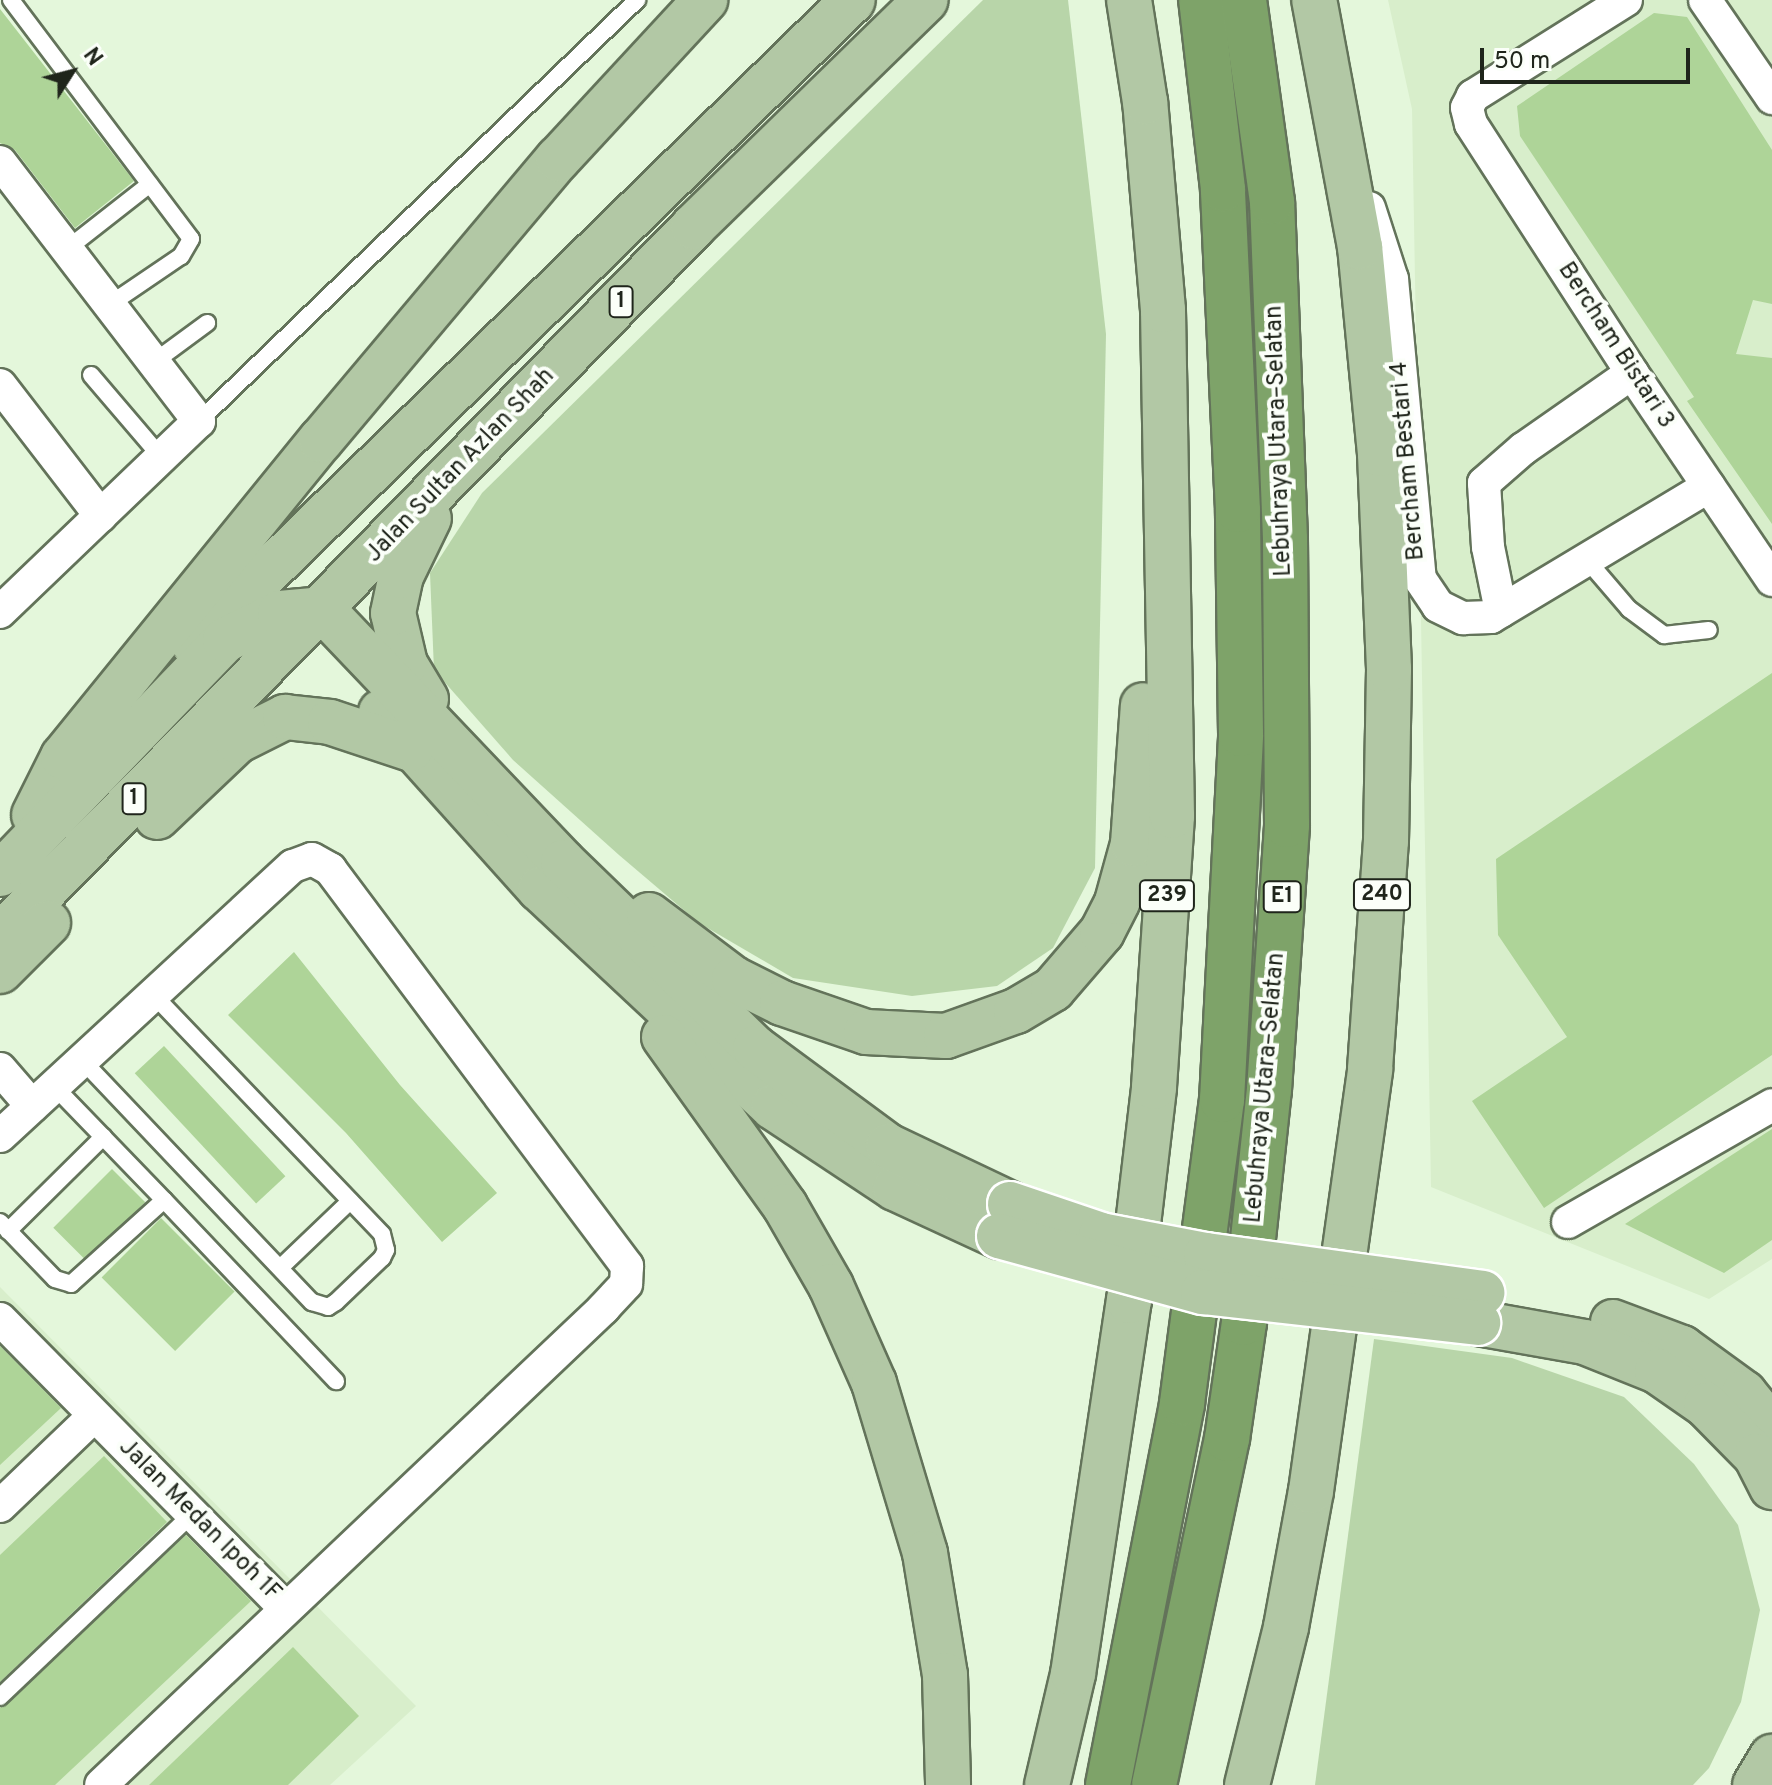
<!DOCTYPE html>
<meta charset="utf-8">
<style>
body{margin:0}
#map{position:relative;width:1772px;height:1785px;overflow:hidden;background:#e4f7db;font-family:Overpass,sans-serif}
div>[style]{position:absolute}
.built>*{inset:0;background:#d8eecb}
.green>*{inset:0;background:#b8d5a9}
.building>*{inset:0;background:#aed498;transform-origin:0 0}
.roads{filter:drop-shadow(2px 0 #63735a) drop-shadow(-2px 0 #63735a) drop-shadow(0 2px #63735a) drop-shadow(0 -2px #63735a)}
.service>*{height:16px;margin:-8px;padding:0 8px;transform-origin:8px;border-radius:8px;background:#fff}
.minor>*{height:32px;margin:-16px;padding:0 16px;transform-origin:16px;border-radius:16px;background:#fff}
.primary>*{height:44px;margin:-22px;padding:0 22px;transform-origin:22px;border-radius:22px;background:#b2c8a5}
.motorway>*{height:44px;margin:-22px;padding:0 22px;transform-origin:22px;border-radius:22px;background:#7ea369}
.bridges{filter:drop-shadow(2px 0 #fff) drop-shadow(-2px 0 #fff) drop-shadow(0 2px #fff) drop-shadow(0 -2px #fff)}
.primary-bridge>*{height:44px;margin:-22px;padding:0 22px;transform-origin:22px;border-radius:22px;background:#b2c8a5}
span{translate:-50% -50%;white-space:nowrap;text-align:center;line-height:1.15;-webkit-text-stroke:8px #fbfff9;paint-order:stroke}
.shield-label span{padding:2px 6px;background:#fbfff9;border:2px solid;border-radius:6px;-webkit-text-stroke-width:0}
.shield-label{font-size:22px;color:#1f251b;font-weight:700}
.street-label{font-size:24px;color:#1f251b}
.north{position:absolute;left:32px;top:32px;width:80px;height:80px;-webkit-text-stroke:6px #fbfff9;paint-order:stroke;rotate:54deg;font-size:22px;font-weight:700;line-height:32px;text-align:center;color:#1f251b}
.north::after{content:'';display:block;margin:auto;width:28px;height:36px;background:#1f251b;clip-path:polygon(50% 0,100% 100%,50% 72%,0 100%)}
.scale{position:absolute;left:1480px;top:48px;width:210px;height:36px;box-sizing:border-box;border:4px solid #1f251b;border-top:0;padding-left:10px;font-size:24px;line-height:28px;white-space:nowrap;color:#1f251b;-webkit-text-stroke:6px #fbfff9;paint-order:stroke}
</style>
<div id="map">
<div class="built">
<i style="clip-path:polygon(1388px 0,1772px 0,1772px 1259px,1709px 1299px,1431px 1187px,1412px 109px)"></i>
<i style="clip-path:polygon(0 1287px,416px 1706px,330px 1785px,0 1785px)"></i>
</div>
<div class="green">
<i style="clip-path:polygon(983px 0,1068px 0,1106px 334px,1095px 868px,1053px 948px,997px 986px,912px 996px,793px 978px,699px 923px,619px 855px,513px 760px,434px 670px,430px 573px,482px 493px)"></i>
<i style="clip-path:polygon(1374px 1339px,1512px 1358px,1624px 1397px,1694px 1464px,1738px 1525px,1760px 1610px,1741px 1702px,1709px 1768px,1693px 1785px,1315px 1785px)"></i>
</div>
<div class="building">
<i style="clip-path:polygon(0 9px,134px 181px,75px 228px,15px 150px,0 143px)"></i>
<i style="clip-path:polygon(1654px 13px,1687px 17px,1772px 150px,1772px 304px,1753px 300px,1736px 354px,1772px 358px,1772px 524px,1687px 401px,1694px 397px,1520px 136px,1517px 106px)"></i>
<i style="clip-path:polygon(1772px 673px,1772px 1055px,1544px 1208px,1472px 1101px,1567px 1037px,1498px 935px,1496px 859px)"></i>
<i style="clip-path:polygon(294px 952px,400px 1085px,497px 1193px,442px 1242px,346px 1133px,228px 1015px)"></i>
<i style="left:164px;top:1046px;width:178px;height:40px;rotate:47deg"></i>
<i style="clip-path:polygon(1772px 1129px,1772px 1240px,1724px 1273px,1625px 1224px)"></i>
<i style="left:112px;top:1169px;width:47px;height:83px;rotate:45deg"></i>
<i style="left:161px;top:1218px;width:104px;height:84px;rotate:45deg"></i>
<i style="clip-path:polygon(0 1346px,61px 1408px,0 1465px)"></i>
<i style="clip-path:polygon(104px 1456px,167px 1522px,0 1682px,0 1555px)"></i>
<i style="clip-path:polygon(186px 1535px,251px 1601px,55px 1785px,0 1785px,0 1708px)"></i>
<i style="clip-path:polygon(293px 1647px,359px 1716px,288px 1785px,149px 1785px)"></i>
</div>
<div class="roads">
<div class="service">
<i style="left:11px;top:0;width:299px;rotate:53deg"></i>
<i style="left:191px;top:239px;width:20px;rotate:120deg"></i>
<i style="left:181px;top:256px;width:87px;rotate:145.8deg"></i>
<i style="left:67px;top:249px;width:105px;rotate:-38.1deg"></i>
<i style="left:154px;top:362px;width:66px;rotate:-36.3deg"></i>
<i style="left:91px;top:375px;width:108px;rotate:49.5deg"></i>
<i style="left:199px;top:421px;width:608px;rotate:-43.87deg"></i>
<i style="left:1587px;top:560px;width:65px;rotate:49.4deg"></i>
<i style="left:1629px;top:609px;width:44px;rotate:36.6deg"></i>
<i style="left:1664px;top:635px;width:45px;rotate:-6.3deg"></i>
<i style="left:82px;top:1060px;width:334px;rotate:46.5deg"></i>
<i style="left:312px;top:1302px;width:17px;rotate:17deg"></i>
<i style="left:328px;top:1307px;width:9px;rotate:-32deg"></i>
<i style="left:336px;top:1302px;width:64px;rotate:-43.7deg"></i>
<i style="left:382px;top:1258px;width:9px;rotate:-63deg"></i>
<i style="left:386px;top:1250px;width:16px;rotate:-104deg"></i>
<i style="left:382px;top:1234px;width:332px;rotate:-133.7deg"></i>
<i style="left:164px;top:1200px;width:250px;rotate:46.5deg"></i>
<i style="left:0;top:1222px;width:79px;rotate:46deg"></i>
<i style="left:55px;top:1279px;width:17px;rotate:17deg"></i>
<i style="left:71px;top:1284px;width:125px;rotate:-42.1deg"></i>
<i style="left:164px;top:1200px;width:158px;rotate:-134deg"></i>
<i style="left:8px;top:1231px;width:134px;rotate:-44.7deg"></i>
<i style="left:280px;top:1268px;width:97px;rotate:-43.7deg"></i>
<i style="left:0;top:1697px;width:267px;rotate:-43.6deg"></i>
</div>
<div class="minor">
<i style="left:1626px;top:0;width:181px;rotate:147.9deg"></i>
<i style="left:1473px;top:96px;width:13px;rotate:117deg"></i>
<i style="left:1467px;top:108px;width:16px;rotate:76deg"></i>
<i style="left:1471px;top:124px;width:297px;rotate:57.1deg"></i>
<i style="left:1632px;top:373px;width:250px;rotate:55.9deg"></i>
<i style="left:1705px;top:0;width:119px;rotate:55.6deg"></i>
<i style="left:0;top:162px;width:327px;rotate:52.5deg"></i>
<i style="left:199px;top:421px;width:276px;rotate:136.2deg"></i>
<i style="left:1369px;top:208px;width:75px;rotate:72.1deg"></i>
<i style="left:1392px;top:279px;width:301px;rotate:84.7deg"></i>
<i style="left:1420px;top:579px;width:32px;rotate:56deg"></i>
<i style="left:1438px;top:606px;width:28px;rotate:26deg"></i>
<i style="left:1463px;top:618px;width:28px;rotate:-2deg"></i>
<i style="left:1491px;top:617px;width:254px;rotate:-31deg"></i>
<i style="left:0;top:385px;width:165px;rotate:52.4deg"></i>
<i style="left:1501px;top:611px;width:65px;rotate:-101.5deg"></i>
<i style="left:1488px;top:547px;width:64px;rotate:-93.6deg"></i>
<i style="left:1484px;top:483px;width:52px;rotate:-41.1deg"></i>
<i style="left:1523px;top:449px;width:133px;rotate:-34.9deg"></i>
<i style="left:0;top:1069px;width:49px;rotate:49.1deg"></i>
<i style="left:0;top:1136px;width:398px;rotate:-42.7deg"></i>
<i style="left:293px;top:866px;width:20px;rotate:-20deg"></i>
<i style="left:312px;top:859px;width:21px;rotate:29deg"></i>
<i style="left:330px;top:869px;width:496px;rotate:53.2deg"></i>
<i style="left:627px;top:1266px;width:18px;rotate:93deg"></i>
<i style="left:626px;top:1284px;width:33px;rotate:133deg"></i>
<i style="left:604px;top:1308px;width:693px;rotate:136.52deg"></i>
<i style="left:1568px;top:1222px;width:235px;rotate:-29.8deg"></i>
<i style="left:0;top:1319px;width:407px;rotate:45.4deg"></i>
<i style="left:0;top:1506px;width:130px;rotate:-43.8deg"></i>
</div>
<div class="primary">
<i style="left:194px;top:644px;width:921px;rotate:-44.34deg"></i>
<i style="left:426px;top:699px;width:41px;rotate:-121deg"></i>
<i style="left:405px;top:664px;width:52px;rotate:-103.2deg"></i>
<i style="left:393px;top:613px;width:38px;rotate:-78deg"></i>
<i style="left:401px;top:576px;width:64px;rotate:-64.2deg"></i>
<i style="left:381px;top:712px;width:238px;rotate:48.1deg"></i>
<i style="left:540px;top:889px;width:319px;rotate:43.1deg"></i>
<i style="left:773px;top:1107px;width:146px;rotate:33.6deg"></i>
<i style="left:895px;top:1188px;width:115px;rotate:24.8deg"></i>
<i style="left:34px;top:815px;width:65px;rotate:-63.4deg"></i>
<i style="left:63px;top:757px;width:409px;rotate:-50.9deg"></i>
<i style="left:321px;top:440px;width:368px;rotate:-49.9deg"></i>
<i style="left:558px;top:159px;width:217px;rotate:-47.2deg"></i>
<i style="left:157px;top:817px;width:110px;rotate:-43.5deg"></i>
<i style="left:237px;top:741px;width:54px;rotate:-26.6deg"></i>
<i style="left:285px;top:717px;width:45px;rotate:6.3deg"></i>
<i style="left:330px;top:722px;width:85px;rotate:18.4deg"></i>
<i style="left:0;top:874px;width:325px;rotate:-46.1deg"></i>
<i style="left:225px;top:640px;width:61px;rotate:-26.1deg"></i>
<i style="left:280px;top:613px;width:42px;rotate:-5.4deg"></i>
<i style="left:322px;top:609px;width:349px;rotate:46.4deg"></i>
<i style="left:563px;top:862px;width:267px;rotate:44.1deg"></i>
<i style="left:755px;top:1048px;width:165px;rotate:36.4deg"></i>
<i style="left:888px;top:1146px;width:135px;rotate:25.4deg"></i>
<i style="left:649px;top:915px;width:106px;rotate:37deg"></i>
<i style="left:734px;top:979px;width:54px;rotate:26.6deg"></i>
<i style="left:782px;top:1003px;width:89px;rotate:19deg"></i>
<i style="left:866px;top:1032px;width:80px;rotate:2.9deg"></i>
<i style="left:946px;top:1036px;width:74px;rotate:-19.7deg"></i>
<i style="left:1016px;top:1011px;width:43px;rotate:-30.7deg"></i>
<i style="left:1053px;top:989px;width:75px;rotate:-49.3deg"></i>
<i style="left:1102px;top:932px;width:34px;rotate:-63deg"></i>
<i style="left:1117px;top:902px;width:60px;rotate:-74.6deg"></i>
<i style="left:1133px;top:844px;width:139px;rotate:-85.9deg"></i>
<i style="left:0;top:936px;width:991px;rotate:-45.65deg"></i>
<i style="left:693px;top:227px;width:325px;rotate:-44.3deg"></i>
<i style="left:0;top:971px;width:68px;rotate:-45deg"></i>
<i style="left:664px;top:1037px;width:208px;rotate:54.4deg"></i>
<i style="left:785px;top:1206px;width:92px;rotate:60.1deg"></i>
<i style="left:831px;top:1286px;width:106px;rotate:66.1deg"></i>
<i style="left:874px;top:1383px;width:177px;rotate:73.3deg"></i>
<i style="left:925px;top:1553px;width:124px;rotate:80.7deg"></i>
<i style="left:945px;top:1675px;width:110px;rotate:88.4deg"></i>
<i style="left:1613px;top:1322px;width:74px;rotate:20.6deg"></i>
<i style="left:1682px;top:1348px;width:77px;rotate:36deg"></i>
<i style="left:1744px;top:1393px;width:45px;rotate:51.3deg"></i>
<i style="left:1478px;top:1323px;width:109px;rotate:10.1deg"></i>
<i style="left:1585px;top:1342px;width:78px;rotate:21.9deg"></i>
<i style="left:1657px;top:1371px;width:60px;rotate:34.8deg"></i>
<i style="left:1706px;top:1405px;width:71px;rotate:45.6deg"></i>
<i style="left:1756px;top:1456px;width:35px;rotate:63deg"></i>
<i style="left:1047px;top:1785px;width:114px;rotate:-76.8deg"></i>
<i style="left:1073px;top:1674px;width:377px;rotate:-81.5deg"></i>
<i style="left:1129px;top:1301px;width:215px;rotate:-83.3deg"></i>
<i style="left:1154px;top:1087px;width:272px;rotate:-86.2deg"></i>
<i style="left:1172px;top:816px;width:506px;rotate:-91.02deg"></i>
<i style="left:1163px;top:310px;width:209px;rotate:-94.9deg"></i>
<i style="left:1145px;top:102px;width:103px;rotate:-98.9deg"></i>
<i style="left:1247px;top:1785px;width:163px;rotate:-76.1deg"></i>
<i style="left:1286px;top:1627px;width:138px;rotate:-79.6deg"></i>
<i style="left:1311px;top:1491px;width:426px;rotate:-82deg"></i>
<i style="left:1370px;top:1069px;width:229px;rotate:-86deg"></i>
<i style="left:1386px;top:841px;width:172px;rotate:-89deg"></i>
<i style="left:1389px;top:669px;width:215px;rotate:-92.4deg"></i>
<i style="left:1380px;top:454px;width:208px;rotate:-95.5deg"></i>
<i style="left:1360px;top:247px;width:251px;rotate:-100.5deg"></i>
<i style="left:1755px;top:1785px;width:33px;rotate:-59deg"></i>
</div>
<div class="motorway">
<i style="left:1108px;top:1785px;width:389px;rotate:-79deg"></i>
<i style="left:1182px;top:1403px;width:306px;rotate:-82.5deg"></i>
<i style="left:1222px;top:1100px;width:366px;rotate:-87deg"></i>
<i style="left:1241px;top:734px;width:224px;rotate:-90.8deg"></i>
<i style="left:1238px;top:510px;width:321px;rotate:-92.7deg"></i>
<i style="left:1223px;top:189px;width:190px;rotate:-96.6deg"></i>
<i style="left:1154px;top:1785px;width:354px;rotate:-78.1deg"></i>
<i style="left:1227px;top:1439px;width:117px;rotate:-81.7deg"></i>
<i style="left:1244px;top:1323px;width:234px;rotate:-83.9deg"></i>
<i style="left:1269px;top:1090px;width:266px;rotate:-86.1deg"></i>
<i style="left:1287px;top:825px;width:286px;rotate:-90.4deg"></i>
<i style="left:1285px;top:539px;width:337px;rotate:-92.2deg"></i>
<i style="left:1272px;top:202px;width:204px;rotate:-97.9deg"></i>
</div>
</div>
<div class="bridges">
<div class="primary-bridge">
<i style="left:1010px;top:1204px;width:96px;rotate:18.8deg"></i>
<i style="left:1101px;top:1235px;width:107px;rotate:10.8deg"></i>
<i style="left:1206px;top:1255px;width:279px;rotate:7.8deg"></i>
<i style="left:999px;top:1236px;width:212px;rotate:15.4deg"></i>
<i style="left:1203px;top:1292px;width:277px;rotate:6.4deg"></i>
</div>
</div>
<div class="shield-label">
<span style="left:621px;top:302px">1</span>
<span style="left:134px;top:799px">1</span>
<span style="left:1382px;top:895px">240</span>
<span style="left:1167px;top:896px">239</span>
<span style="left:1282px;top:897px">E1</span>
</div>
<div class="street-label">
<span style="left:1615px;top:346px;rotate:57deg">Bercham Bistari 3</span>
<span style="left:1280px;top:441px;rotate:-92deg">Lebuhraya Utara–Selatan</span>
<span style="left:1409px;top:461px;rotate:-95deg">Bercham Bestari 4</span>
<span style="left:461px;top:466px;rotate:-46deg">Jalan Sultan Azlan Shah</span>
<span style="left:1266px;top:1088px;rotate:-85deg">Lebuhraya Utara–Selatan</span>
<span style="left:199px;top:1521px;rotate:45deg">Jalan Medan Ipoh 1F</span>
</div>
<div class="north">N</div>
<div class="scale">50 m</div>
</div>
